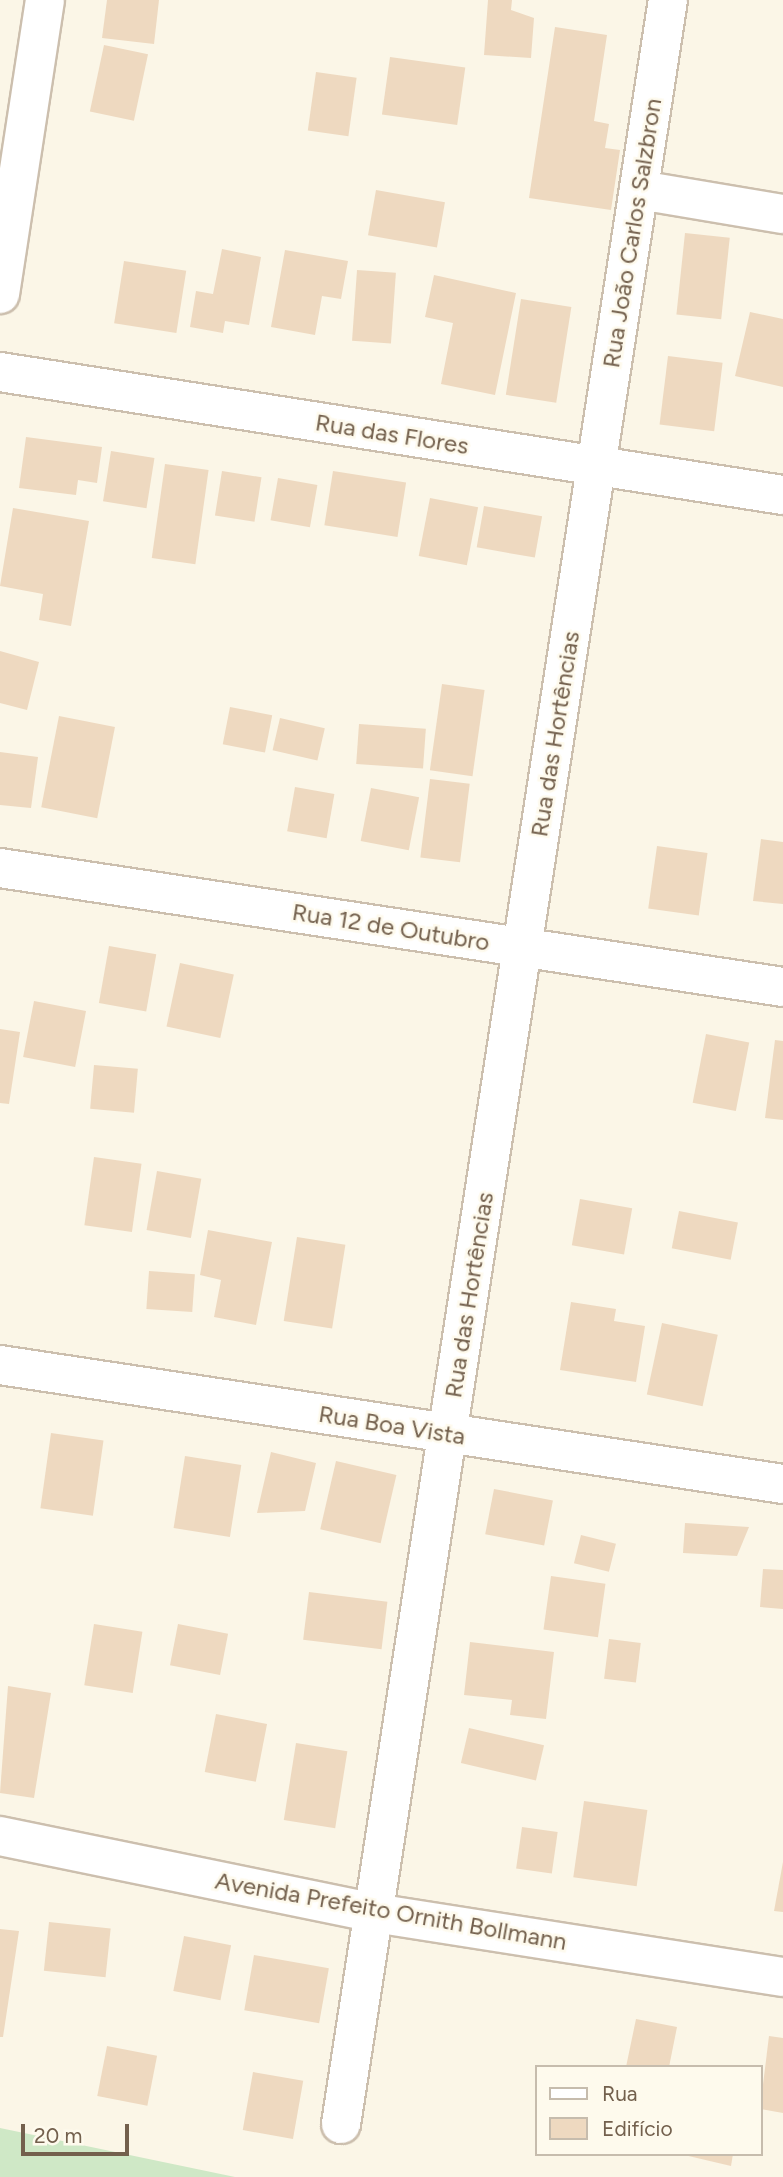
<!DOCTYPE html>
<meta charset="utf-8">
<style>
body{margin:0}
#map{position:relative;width:783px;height:2177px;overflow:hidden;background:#fbf6e7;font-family:Figtree,sans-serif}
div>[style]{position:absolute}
.green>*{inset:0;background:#cfe8c6}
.building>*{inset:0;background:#eed9c0;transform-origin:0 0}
.roads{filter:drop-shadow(2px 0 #ccbfae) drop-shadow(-2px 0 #ccbfae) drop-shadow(0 2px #ccbfae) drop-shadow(0 -2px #ccbfae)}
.minor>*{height:38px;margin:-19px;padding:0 19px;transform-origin:19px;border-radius:19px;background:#fff}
.tertiary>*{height:38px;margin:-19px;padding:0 19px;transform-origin:19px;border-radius:19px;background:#fff}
span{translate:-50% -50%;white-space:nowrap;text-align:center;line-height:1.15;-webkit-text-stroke:5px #fefaed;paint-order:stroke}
.street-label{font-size:24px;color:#73604d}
.legend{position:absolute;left:535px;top:2065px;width:228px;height:91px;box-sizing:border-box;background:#fefaed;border:2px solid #c6bcad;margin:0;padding:9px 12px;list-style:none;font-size:21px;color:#73604d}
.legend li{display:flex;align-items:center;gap:14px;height:35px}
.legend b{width:35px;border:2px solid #c6bcad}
.scale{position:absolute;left:21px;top:2124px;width:108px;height:32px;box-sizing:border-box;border:4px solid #73604d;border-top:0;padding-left:9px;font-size:21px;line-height:24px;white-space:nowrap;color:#73604d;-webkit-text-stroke:5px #fefaed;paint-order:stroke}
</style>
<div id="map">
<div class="green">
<i style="clip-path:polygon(0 2128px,235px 2177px,0 2177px)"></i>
</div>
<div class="building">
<i style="clip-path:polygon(107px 0,159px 0,154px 44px,102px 38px)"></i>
<i style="clip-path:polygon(488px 0,512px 0,511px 10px,534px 18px,531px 58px,484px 55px)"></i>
<i style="clip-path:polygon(555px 27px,607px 35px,594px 121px,609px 124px,605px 148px,620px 150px,611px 210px,529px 198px)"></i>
<i style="left:104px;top:45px;width:45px;height:68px;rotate:12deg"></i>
<i style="left:390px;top:57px;width:76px;height:58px;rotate:8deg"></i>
<i style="left:316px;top:72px;width:41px;height:59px;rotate:8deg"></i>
<i style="left:376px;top:190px;width:70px;height:46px;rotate:10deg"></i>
<i style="left:685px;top:233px;width:45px;height:82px;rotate:6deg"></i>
<i style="clip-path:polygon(222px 249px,261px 257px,249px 325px,225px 321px,223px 333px,190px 327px,196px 291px,213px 294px)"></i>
<i style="clip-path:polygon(285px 250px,348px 261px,341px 299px,322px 296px,315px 335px,271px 327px)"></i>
<i style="left:124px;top:261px;width:63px;height:63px;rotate:9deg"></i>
<i style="left:357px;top:270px;width:39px;height:71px;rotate:4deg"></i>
<i style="clip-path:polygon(434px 275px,516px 293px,495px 395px,441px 384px,453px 323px,425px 317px)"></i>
<i style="left:521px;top:299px;width:51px;height:97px;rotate:9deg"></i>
<i style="clip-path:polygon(750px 312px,783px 319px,783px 387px,735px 376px)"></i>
<i style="left:668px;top:356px;width:55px;height:69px;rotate:7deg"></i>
<i style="clip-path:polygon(26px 437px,102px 447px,97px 483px,78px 480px,76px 495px,19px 488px)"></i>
<i style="left:111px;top:451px;width:44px;height:51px;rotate:9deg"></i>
<i style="left:165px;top:464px;width:44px;height:95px;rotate:8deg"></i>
<i style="left:222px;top:471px;width:40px;height:45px;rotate:9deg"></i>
<i style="left:333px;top:471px;width:74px;height:55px;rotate:9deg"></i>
<i style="left:278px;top:478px;width:40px;height:43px;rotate:10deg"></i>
<i style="left:430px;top:498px;width:49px;height:59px;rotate:11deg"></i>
<i style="left:484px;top:506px;width:59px;height:42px;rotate:10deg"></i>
<i style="clip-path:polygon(13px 508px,89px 521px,71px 626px,39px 620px,43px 594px,0 586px)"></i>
<i style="clip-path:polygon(0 651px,39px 662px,27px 710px,0 703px)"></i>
<i style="left:442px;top:684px;width:43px;height:87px;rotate:8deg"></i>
<i style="left:230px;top:707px;width:43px;height:38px;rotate:11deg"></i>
<i style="left:59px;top:716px;width:57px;height:93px;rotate:11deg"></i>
<i style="left:280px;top:718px;width:46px;height:33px;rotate:13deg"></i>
<i style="left:359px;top:724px;width:67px;height:40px;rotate:4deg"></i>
<i style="clip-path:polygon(0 752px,38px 757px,31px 808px,0 805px)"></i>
<i style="left:430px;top:779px;width:40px;height:79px;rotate:7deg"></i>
<i style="left:295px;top:787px;width:40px;height:45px;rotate:10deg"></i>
<i style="left:371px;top:788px;width:49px;height:54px;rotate:11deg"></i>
<i style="clip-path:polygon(761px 839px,783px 842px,783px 904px,753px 901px)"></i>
<i style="left:657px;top:846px;width:51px;height:63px;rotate:8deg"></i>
<i style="left:109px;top:946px;width:48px;height:58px;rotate:10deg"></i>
<i style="left:180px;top:963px;width:55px;height:65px;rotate:12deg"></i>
<i style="left:34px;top:1001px;width:53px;height:57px;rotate:11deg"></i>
<i style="clip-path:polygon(0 1029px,20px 1032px,9px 1104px,0 1103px)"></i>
<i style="left:706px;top:1034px;width:44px;height:70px;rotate:11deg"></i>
<i style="clip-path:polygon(775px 1040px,783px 1041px,783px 1120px,765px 1118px)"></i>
<i style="left:94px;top:1065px;width:44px;height:44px;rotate:5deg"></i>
<i style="left:94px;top:1157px;width:48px;height:69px;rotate:8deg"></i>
<i style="left:157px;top:1171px;width:45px;height:60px;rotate:10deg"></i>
<i style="left:580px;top:1199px;width:53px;height:47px;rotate:10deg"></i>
<i style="left:679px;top:1211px;width:60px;height:38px;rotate:11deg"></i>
<i style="clip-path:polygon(208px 1230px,272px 1242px,256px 1325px,214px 1317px,221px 1280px,200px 1275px)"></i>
<i style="left:297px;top:1237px;width:49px;height:85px;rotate:9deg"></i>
<i style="left:149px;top:1271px;width:46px;height:38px;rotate:4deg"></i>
<i style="clip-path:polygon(571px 1302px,616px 1309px,614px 1321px,645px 1326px,636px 1382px,560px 1370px)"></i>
<i style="left:662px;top:1323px;width:57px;height:73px;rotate:12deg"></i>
<i style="left:51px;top:1433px;width:53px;height:76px;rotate:8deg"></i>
<i style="clip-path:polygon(271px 1452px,316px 1463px,305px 1511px,257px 1513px)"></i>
<i style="left:185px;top:1456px;width:57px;height:73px;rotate:9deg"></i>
<i style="left:336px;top:1461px;width:62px;height:70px;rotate:13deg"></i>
<i style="left:494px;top:1489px;width:60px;height:46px;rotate:11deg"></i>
<i style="clip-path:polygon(685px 1523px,749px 1527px,737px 1556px,683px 1553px)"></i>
<i style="left:581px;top:1535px;width:36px;height:29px;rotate:14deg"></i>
<i style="clip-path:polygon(763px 1569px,783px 1570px,783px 1609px,760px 1607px)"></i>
<i style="left:551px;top:1576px;width:55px;height:54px;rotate:8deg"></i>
<i style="left:309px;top:1592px;width:79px;height:48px;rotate:7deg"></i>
<i style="left:94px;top:1624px;width:49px;height:62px;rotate:9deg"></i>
<i style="left:178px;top:1624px;width:51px;height:42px;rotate:11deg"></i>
<i style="left:609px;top:1639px;width:32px;height:40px;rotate:7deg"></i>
<i style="clip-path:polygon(470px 1642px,554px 1652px,546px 1719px,510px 1715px,512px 1700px,464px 1695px)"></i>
<i style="clip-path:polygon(8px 1686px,51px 1693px,34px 1798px,0 1793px)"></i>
<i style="left:216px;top:1714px;width:52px;height:59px;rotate:11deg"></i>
<i style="left:469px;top:1728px;width:77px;height:36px;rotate:13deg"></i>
<i style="left:296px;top:1743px;width:52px;height:78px;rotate:9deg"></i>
<i style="left:584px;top:1801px;width:64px;height:77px;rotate:8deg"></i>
<i style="left:522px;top:1827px;width:36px;height:42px;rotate:8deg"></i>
<i style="clip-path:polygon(783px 1862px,783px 1912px,774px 1911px)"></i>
<i style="left:49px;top:1922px;width:62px;height:49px;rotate:6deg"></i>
<i style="clip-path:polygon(0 1929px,19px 1931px,3px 2037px,0 2037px)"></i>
<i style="left:184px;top:1936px;width:48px;height:56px;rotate:11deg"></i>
<i style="left:254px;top:1955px;width:76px;height:56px;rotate:10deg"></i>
<i style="clip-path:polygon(636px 2019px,677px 2027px,669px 2067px,626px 2067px)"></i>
<i style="clip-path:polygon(769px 2036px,783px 2038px,783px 2113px,760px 2109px)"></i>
<i style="left:107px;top:2046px;width:51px;height:51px;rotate:11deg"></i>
<i style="left:253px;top:2072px;width:51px;height:59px;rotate:10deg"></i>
<i style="clip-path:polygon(680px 2154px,733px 2154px,731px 2166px)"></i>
</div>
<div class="roads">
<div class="minor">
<i style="left:639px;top:190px;width:146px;rotate:9.5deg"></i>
<i style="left:0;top:294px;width:297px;rotate:-81.3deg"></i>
<i style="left:0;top:372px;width:793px;rotate:8.93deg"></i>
<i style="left:0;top:868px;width:792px;rotate:8.64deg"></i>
<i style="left:0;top:1365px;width:792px;rotate:8.64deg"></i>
<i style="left:341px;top:2124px;width:2149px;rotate:-81.25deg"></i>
</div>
<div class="tertiary">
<i style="left:0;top:1836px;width:382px;rotate:11.6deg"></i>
<i style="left:374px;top:1913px;width:414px;rotate:8.9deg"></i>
</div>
</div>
<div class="street-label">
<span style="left:632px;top:233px;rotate:-81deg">Rua João Carlos Salzbron</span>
<span style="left:392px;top:434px;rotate:9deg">Rua das Flores</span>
<span style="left:555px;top:734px;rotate:-81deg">Rua das Hortências</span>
<span style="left:391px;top:927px;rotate:9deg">Rua 12 de Outubro</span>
<span style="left:469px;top:1295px;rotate:-81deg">Rua das Hortências</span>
<span style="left:392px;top:1425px;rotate:9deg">Rua Boa Vista</span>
<span style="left:391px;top:1911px;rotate:10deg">Avenida Prefeito Ornith Bollmann</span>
</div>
<ul class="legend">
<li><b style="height:9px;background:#fff"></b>Rua</li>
<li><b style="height:19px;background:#eed9c0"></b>Edifício</li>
</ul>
<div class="scale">20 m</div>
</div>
